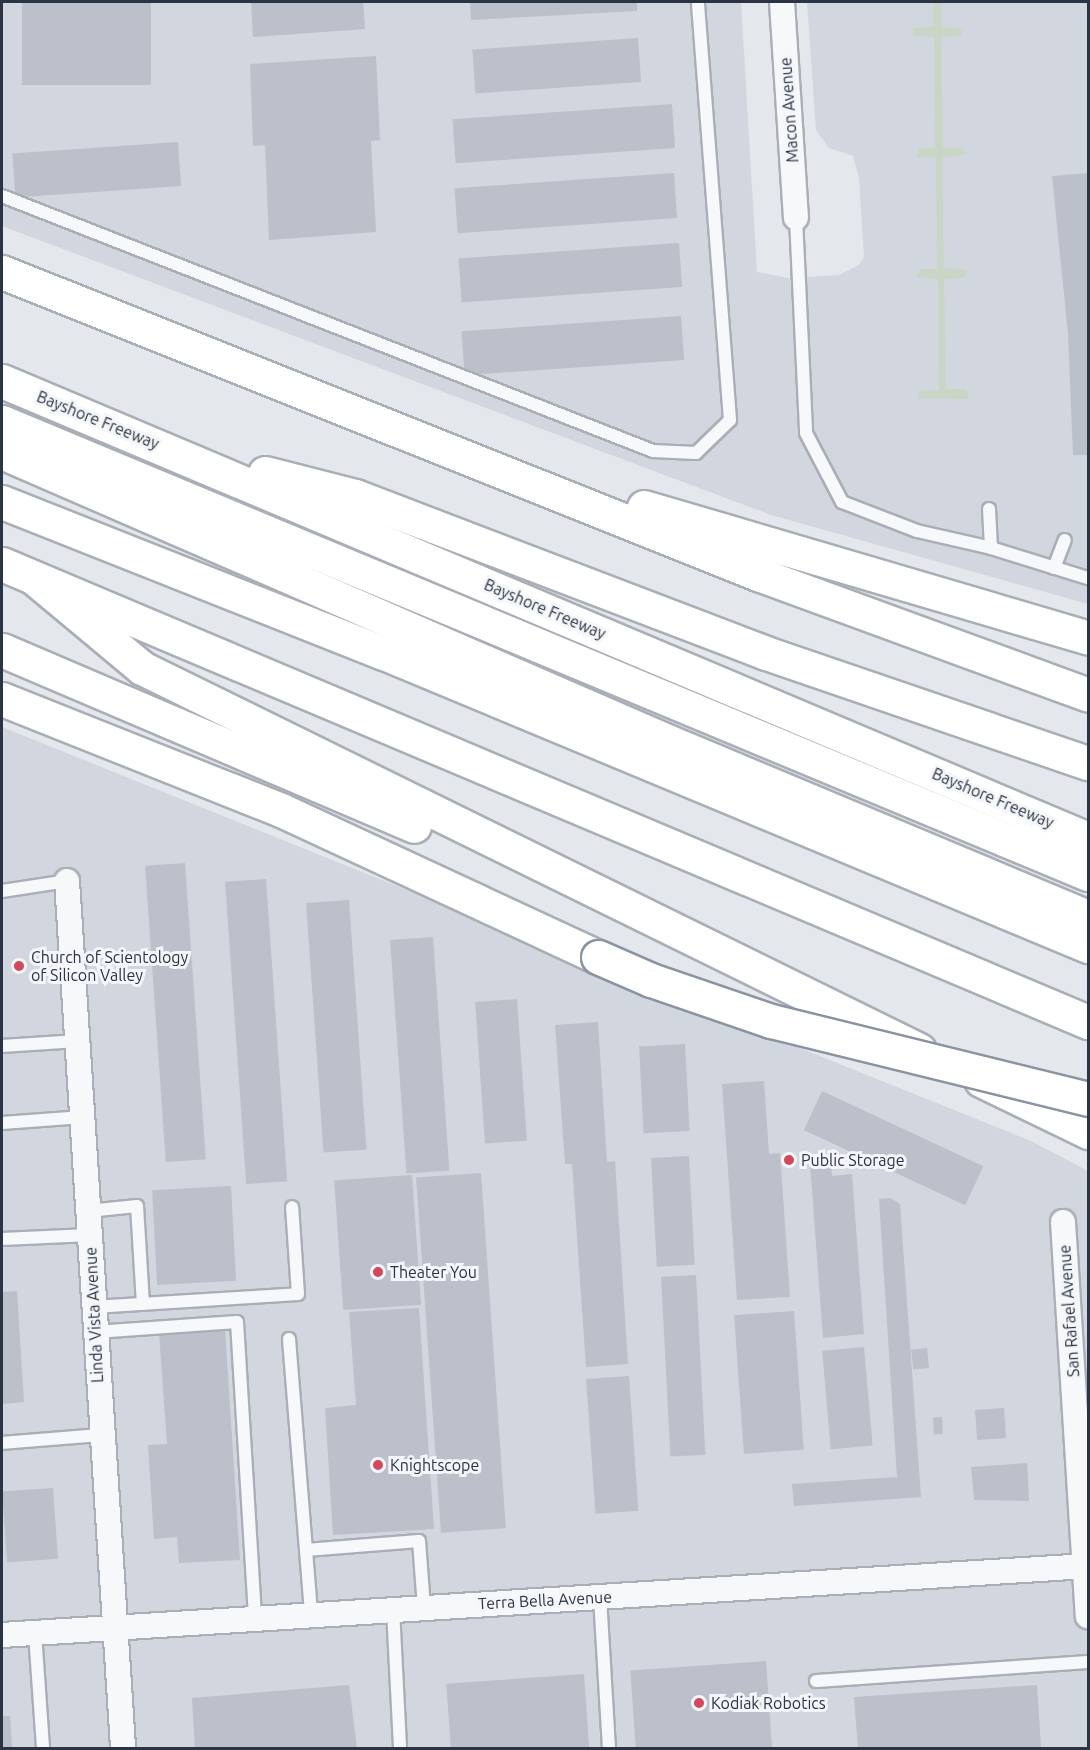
<!DOCTYPE html>
<style>
body{margin:0}
#map{position:relative;width:1090px;height:1750px;overflow:hidden;background:#e4e7ec;font-family:Ubuntu,sans-serif}
div>[style]{position:absolute}
.built>*{inset:0;background:#d2d6de}
.green>*{inset:0;background:#c9d6c5}
.building>*{inset:0;background:#bbc0ca;transform-origin:0 0}
.roads{filter:drop-shadow(2px 0 #a9aeb7) drop-shadow(-2px 0 #a9aeb7) drop-shadow(0 2px #a9aeb7) drop-shadow(0 -2px #a9aeb7)}
.lane>*{height:12px;margin:-6px;padding:0 6px;transform-origin:6px;border-radius:6px;background:#f7f8fa}
.street>*{height:24px;margin:-12px;padding:0 12px;transform-origin:12px;border-radius:12px;background:#f7f8fa}
.highway>*{height:33px;margin:-16.5px;padding:0 16.5px;transform-origin:16.5px;border-radius:16.5px;background:#fff}
.bridges{filter:drop-shadow(2px 0 #8b94a3) drop-shadow(-2px 0 #8b94a3) drop-shadow(0 2px #8b94a3) drop-shadow(0 -2px #8b94a3)}
.highway-bridge>*{height:33px;margin:-16.5px;padding:0 16.5px;transform-origin:16.5px;border-radius:16.5px;background:#fff}
.dots>*{width:16px;height:16px;translate:-50% -50%;box-sizing:border-box;border:3px solid #f4f6f9;border-radius:50%}
span{translate:-50% -50%;white-space:nowrap;text-align:center;line-height:1.15;-webkit-text-stroke:6px #f4f6f9;paint-order:stroke}
.street-label{font-size:16px;color:#2b3445}
.poi-label{font-size:16px;color:#2b3445}
.left{translate:0 -50%;text-align:left}
.frame{position:absolute;inset:0;border:3px solid #2b3445;pointer-events:none}
</style>
<div id="map">
<div class="built">
<i style="clip-path:polygon(2px 2px,741px 2px,757px 272px,789px 278px,839px 275px,859px 265px,864px 257px,859px 178px,853px 156px,829px 148px,816px 130px,807px 2px,1088px 2px,1088px 604px,771px 515px,2px 226px)"></i>
<i style="clip-path:polygon(2px 727px,1031px 1141px,1088px 1171px,1088px 1748px,2px 1748px)"></i>
</div>
<div class="green">
<i style="clip-path:polygon(933px 2px,941px 2px,941px 27px,964px 29px,961px 36px,941px 37px,943px 148px,962px 148px,966px 154px,942px 158px,944px 268px,967px 270px,964px 278px,944px 279px,946px 389px,966px 389px,969px 397px,966px 399px,918px 398px,919px 391px,939px 390px,938px 279px,917px 277px,920px 269px,937px 269px,936px 158px,916px 157px,918px 149px,935px 148px,934px 37px,913px 35px,914px 28px,933px 27px)"></i>
</div>
<div class="building">
<i style="left:22px;top:2px;width:129px;height:83px"></i>
<i style="clip-path:polygon(251px 2px,363px 2px,365px 29px,253px 37px)"></i>
<i style="clip-path:polygon(470px 2px,637px 2px,637px 11px,471px 20px)"></i>
<i style="left:638px;top:38px;width:44px;height:166px;rotate:86deg"></i>
<i style="clip-path:polygon(376px 56px,380px 140px,371px 141px,376px 232px,269px 240px,265px 145px,253px 146px,250px 64px)"></i>
<i style="left:672px;top:104px;width:44px;height:220px;rotate:86deg"></i>
<i style="left:178px;top:142px;width:44px;height:166px;rotate:86deg"></i>
<i style="left:674px;top:173px;width:45px;height:220px;rotate:86deg"></i>
<i style="clip-path:polygon(1088px 173px,1088px 455px,1073px 455px,1068px 334px,1052px 176px)"></i>
<i style="left:679px;top:243px;width:44px;height:221px;rotate:86deg"></i>
<i style="left:681px;top:316px;width:44px;height:220px;rotate:86deg"></i>
<i style="left:185px;top:863px;width:297px;height:40px;rotate:86deg"></i>
<i style="left:266px;top:879px;width:303px;height:41px;rotate:86deg"></i>
<i style="left:349px;top:900px;width:250px;height:43px;rotate:86deg"></i>
<i style="left:433px;top:937px;width:234px;height:43px;rotate:86deg"></i>
<i style="left:517px;top:999px;width:142px;height:42px;rotate:86deg"></i>
<i style="clip-path:polygon(598px 1022px,607px 1162px,615px 1161px,628px 1364px,586px 1367px,572px 1164px,565px 1164px,555px 1025px)"></i>
<i style="left:685px;top:1044px;width:87px;height:46px;rotate:87deg"></i>
<i style="clip-path:polygon(764px 1081px,769px 1154px,780px 1153px,790px 1297px,737px 1300px,722px 1084px)"></i>
<i style="left:822px;top:1091px;width:178px;height:43px;rotate:25deg"></i>
<i style="left:689px;top:1156px;width:109px;height:38px;rotate:87deg"></i>
<i style="clip-path:polygon(831px 1162px,832px 1176px,852px 1174px,864px 1334px,823px 1338px,810px 1164px)"></i>
<i style="left:481px;top:1173px;width:356px;height:65px;rotate:86deg"></i>
<i style="left:412px;top:1175px;width:130px;height:78px;rotate:86deg"></i>
<i style="left:231px;top:1186px;width:95px;height:79px;rotate:87deg"></i>
<i style="clip-path:polygon(890px 1198px,900px 1204px,921px 1497px,794px 1506px,792px 1484px,897px 1477px,879px 1199px)"></i>
<i style="left:696px;top:1275px;width:180px;height:35px;rotate:87deg"></i>
<i style="clip-path:polygon(17px 1291px,24px 1402px,2px 1404px,2px 1292px)"></i>
<i style="clip-path:polygon(419px 1308px,434px 1529px,333px 1535px,325px 1408px,356px 1405px,349px 1312px)"></i>
<i style="left:794px;top:1311px;width:139px;height:60px;rotate:86deg"></i>
<i style="clip-path:polygon(225px 1329px,240px 1560px,179px 1563px,177px 1537px,154px 1539px,148px 1445px,167px 1444px,159px 1333px)"></i>
<i style="left:864px;top:1347px;width:99px;height:42px;rotate:85deg"></i>
<i style="left:927px;top:1348px;width:20px;height:16px;rotate:84deg"></i>
<i style="left:629px;top:1376px;width:135px;height:43px;rotate:86deg"></i>
<i style="left:1004px;top:1408px;width:30px;height:29px;rotate:86deg"></i>
<i style="left:942px;top:1417px;width:17px;height:9px;rotate:87deg"></i>
<i style="clip-path:polygon(1027px 1463px,1029px 1501px,974px 1500px,971px 1467px)"></i>
<i style="left:53px;top:1488px;width:71px;height:51px;rotate:86deg"></i>
<i style="left:766px;top:1661px;width:87px;height:136px;rotate:86deg"></i>
<i style="left:584px;top:1674px;width:74px;height:138px;rotate:86deg"></i>
<i style="clip-path:polygon(349px 1685px,357px 1748px,195px 1748px,192px 1698px)"></i>
<i style="clip-path:polygon(1037px 1685px,1041px 1748px,858px 1748px,854px 1697px)"></i>
<i style="clip-path:polygon(2px 1716px,10px 1716px,12px 1748px,2px 1748px)"></i>
</div>
<div class="roads">
<div class="lane">
<i style="left:2px;top:196px;width:699px;rotate:21.39deg"></i>
<i style="left:653px;top:451px;width:43px;rotate:2.7deg"></i>
<i style="left:696px;top:453px;width:47px;rotate:-44.1deg"></i>
<i style="left:730px;top:420px;width:419px;rotate:-94.4deg"></i>
<i style="left:796px;top:218px;width:215px;rotate:87.3deg"></i>
<i style="left:806px;top:433px;width:78px;rotate:62.4deg"></i>
<i style="left:842px;top:502px;width:80px;rotate:21.1deg"></i>
<i style="left:917px;top:531px;width:76px;rotate:12.9deg"></i>
<i style="left:991px;top:548px;width:102px;rotate:17.2deg"></i>
<i style="left:989px;top:509px;width:39px;rotate:87deg"></i>
<i style="left:1054px;top:568px;width:30px;rotate:-69deg"></i>
<i style="left:2px;top:891px;width:66px;rotate:-8.7deg"></i>
<i style="left:2px;top:1046px;width:76px;rotate:-3.8deg"></i>
<i style="left:2px;top:1123px;width:81px;rotate:-4.2deg"></i>
<i style="left:88px;top:1211px;width:49px;rotate:-5.8deg"></i>
<i style="left:137px;top:1206px;width:98px;rotate:86.5deg"></i>
<i style="left:2px;top:1239px;width:88px;rotate:-2.6deg"></i>
<i style="left:93px;top:1307px;width:205px;rotate:-3.6deg"></i>
<i style="left:298px;top:1294px;width:87px;rotate:-93.9deg"></i>
<i style="left:95px;top:1332px;width:142px;rotate:-4deg"></i>
<i style="left:237px;top:1322px;width:297px;rotate:86.5deg"></i>
<i style="left:289px;top:1339px;width:276px;rotate:85.4deg"></i>
<i style="left:2px;top:1443px;width:99px;rotate:-4.6deg"></i>
<i style="left:306px;top:1550px;width:113px;rotate:-4.6deg"></i>
<i style="left:419px;top:1541px;width:66px;rotate:85.7deg"></i>
<i style="left:600px;top:1597px;width:151px;rotate:86.6deg"></i>
<i style="left:393px;top:1609px;width:139px;rotate:87.1deg"></i>
<i style="left:35px;top:1633px;width:115px;rotate:86deg"></i>
<i style="left:816px;top:1681px;width:273px;rotate:-4deg"></i>
</div>
<div class="street">
<i style="left:782px;top:2px;width:216px;rotate:86.3deg"></i>
<i style="left:67px;top:881px;width:869px;rotate:86.3deg"></i>
<i style="left:1063px;top:1222px;width:395px;rotate:86.4deg"></i>
<i style="left:2px;top:1635px;width:1088px;rotate:-3.64deg"></i>
</div>
<div class="highway">
<i style="left:2px;top:272px;width:814px;rotate:21.78deg"></i>
<i style="left:758px;top:574px;width:351px;rotate:20.1deg"></i>
<i style="left:2px;top:381px;width:1179px;rotate:22.87deg"></i>
<i style="left:2px;top:422px;width:1176px;rotate:22.6deg"></i>
<i style="left:2px;top:452px;width:725px;rotate:23.49deg"></i>
<i style="left:667px;top:741px;width:456px;rotate:22.7deg"></i>
<i style="left:265px;top:473px;width:93px;rotate:14.3deg"></i>
<i style="left:355px;top:496px;width:440px;rotate:20.9deg"></i>
<i style="left:766px;top:653px;width:340px;rotate:18.9deg"></i>
<i style="left:2px;top:502px;width:411px;rotate:21.6deg"></i>
<i style="left:384px;top:653px;width:763px;rotate:22.6deg"></i>
<i style="left:644px;top:507px;width:463px;rotate:16.4deg"></i>
<i style="left:2px;top:564px;width:1179px;rotate:22.87deg"></i>
<i style="left:34px;top:578px;width:141px;rotate:39.8deg"></i>
<i style="left:142px;top:668px;width:866px;rotate:26.18deg"></i>
<i style="left:2px;top:650px;width:448px;rotate:23.1deg"></i>
<i style="left:2px;top:699px;width:300px;rotate:21.7deg"></i>
<i style="left:281px;top:810px;width:349px;rotate:24.9deg"></i>
<i style="left:981px;top:1080px;width:119px;rotate:25.9deg"></i>
</div>
</div>
<div class="bridges">
<div class="highway-bridge">
<i style="left:598px;top:957px;width:58px;rotate:23.5deg"></i>
<i style="left:651px;top:980px;width:127px;rotate:18.9deg"></i>
<i style="left:771px;top:1021px;width:326px;rotate:13.8deg"></i>
</div>
</div>
<div class="dots">
<i style="left:19px;top:966px;background:#d1495b"></i>
<i style="left:789px;top:1160px;background:#d1495b"></i>
<i style="left:378px;top:1272px;background:#d1495b"></i>
<i style="left:378px;top:1465px;background:#d1495b"></i>
<i style="left:699px;top:1703px;background:#d1495b"></i>
</div>
<div class="street-label">
<span style="left:789px;top:110px;rotate:-94deg">Macon Avenue</span>
<span style="left:98px;top:420px;rotate:22deg">Bayshore Freeway</span>
<span style="left:545px;top:609px;rotate:23deg">Bayshore Freeway</span>
<span style="left:993px;top:798px;rotate:23deg">Bayshore Freeway</span>
<span style="left:1069px;top:1311px;rotate:-94deg">San Rafael Avenue</span>
<span style="left:94px;top:1315px;rotate:-93deg">Linda Vista Avenue</span>
<span style="left:545px;top:1600px;rotate:-3deg">Terra Bella Avenue</span>
</div>
<div class="poi-label">
<span class="left" style="left:31px;top:966px">Church of Scientology<br>of Silicon Valley</span>
<span class="left" style="left:801px;top:1160px">Public Storage</span>
<span class="left" style="left:390px;top:1272px">Theater You</span>
<span class="left" style="left:390px;top:1465px">Knightscope</span>
<span class="left" style="left:711px;top:1703px">Kodiak Robotics</span>
</div>
<div class="frame"></div>
</div>
